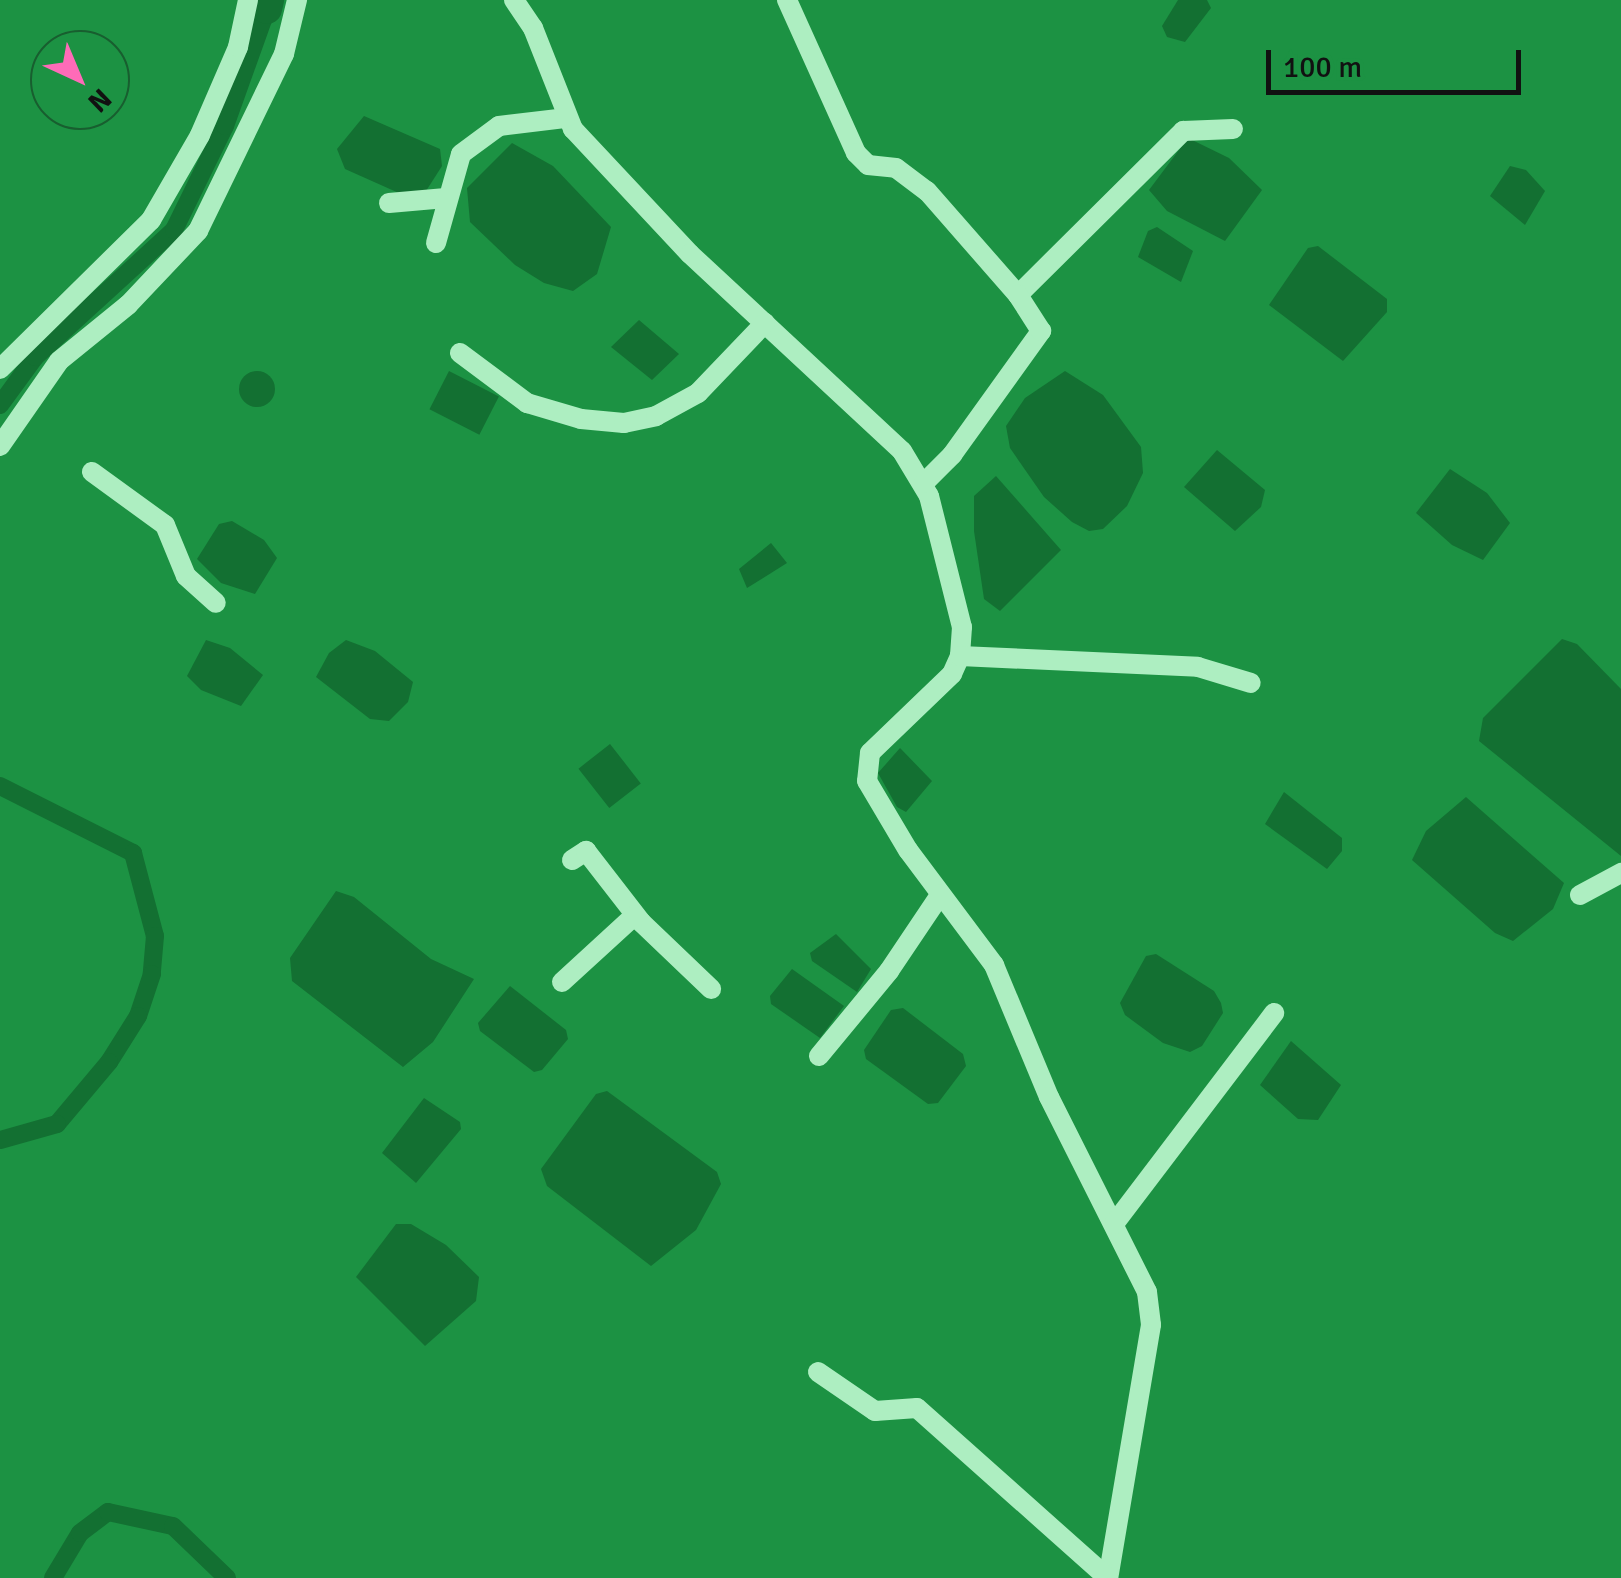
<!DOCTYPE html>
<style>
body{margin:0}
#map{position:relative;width:1621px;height:1578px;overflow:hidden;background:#1c9243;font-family:Signika,sans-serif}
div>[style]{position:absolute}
.water>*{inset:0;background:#137032;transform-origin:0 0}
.round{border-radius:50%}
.canal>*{height:18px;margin:-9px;padding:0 9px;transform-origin:9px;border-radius:9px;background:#137032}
.river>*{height:30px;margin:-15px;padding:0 15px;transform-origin:15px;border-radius:15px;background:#137032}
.minor>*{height:20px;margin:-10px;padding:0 10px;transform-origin:10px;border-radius:10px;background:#adeec1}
span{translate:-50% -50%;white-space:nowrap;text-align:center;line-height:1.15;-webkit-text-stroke:8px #1c9243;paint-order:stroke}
.north{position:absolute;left:30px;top:30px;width:100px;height:100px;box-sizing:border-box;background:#1c9243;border:2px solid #185e2f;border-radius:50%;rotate:136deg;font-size:28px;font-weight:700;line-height:40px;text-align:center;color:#111}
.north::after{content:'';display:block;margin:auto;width:35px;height:45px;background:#fe6bb8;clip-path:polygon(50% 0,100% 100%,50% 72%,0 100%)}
.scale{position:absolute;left:1266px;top:50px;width:255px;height:45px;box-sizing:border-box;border:5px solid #111;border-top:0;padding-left:12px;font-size:30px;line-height:35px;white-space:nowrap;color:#111;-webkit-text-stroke:8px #1c9243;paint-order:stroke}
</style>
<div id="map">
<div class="water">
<i style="clip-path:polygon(1178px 0,1207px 0,1211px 8px,1185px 42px,1167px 37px,1162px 26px)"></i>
<i style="clip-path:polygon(364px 116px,440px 149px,442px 166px,426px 191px,410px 198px,345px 169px,337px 149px)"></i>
<i style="clip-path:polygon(1188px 138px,1229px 158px,1262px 190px,1225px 241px,1167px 211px,1149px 190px)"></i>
<i style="clip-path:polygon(512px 143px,553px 166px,611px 227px,597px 274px,573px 291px,544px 283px,515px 265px,470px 222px,467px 188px)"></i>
<i style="clip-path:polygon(1510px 166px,1526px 170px,1545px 191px,1525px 225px,1490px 196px)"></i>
<i style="clip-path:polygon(1157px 227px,1193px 251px,1181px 282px,1138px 257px,1148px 231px)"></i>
<i style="clip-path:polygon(1318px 246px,1387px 299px,1387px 312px,1343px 361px,1269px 305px,1308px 248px)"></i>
<i style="clip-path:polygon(639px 320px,679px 354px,652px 380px,611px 347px)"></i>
<i class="round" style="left:239px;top:371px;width:36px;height:36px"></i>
<i style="left:449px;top:371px;width:56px;height:43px;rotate:27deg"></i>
<i style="clip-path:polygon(1065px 371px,1103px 395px,1141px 447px,1143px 473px,1127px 506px,1103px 529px,1089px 531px,1072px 522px,1044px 497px,1010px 448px,1006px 426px,1025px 398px)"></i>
<i style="clip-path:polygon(1217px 450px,1265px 490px,1261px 507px,1235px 531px,1184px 487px)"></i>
<i style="clip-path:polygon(1450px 469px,1487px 493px,1510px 523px,1483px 560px,1452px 545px,1416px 513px)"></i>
<i style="clip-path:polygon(996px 476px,1061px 550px,1000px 611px,984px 599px,974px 531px,974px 496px)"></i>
<i style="clip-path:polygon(232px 521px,264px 540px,277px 558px,255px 594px,221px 583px,197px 559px,219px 524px)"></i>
<i style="clip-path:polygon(771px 543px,787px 563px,747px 588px,739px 569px)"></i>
<i style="clip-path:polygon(1562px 639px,1577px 644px,1621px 689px,1621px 856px,1479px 741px,1483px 718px)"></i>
<i style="clip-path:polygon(206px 640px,230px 648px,263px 675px,241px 706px,201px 690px,187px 676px)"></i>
<i style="clip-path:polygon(346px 640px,375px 651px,413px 682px,408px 702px,389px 721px,370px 719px,316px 677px,329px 653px)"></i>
<i style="left:610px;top:744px;width:50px;height:40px;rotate:52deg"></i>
<i style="clip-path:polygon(900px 748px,932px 781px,906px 812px,897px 807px,878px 773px)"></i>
<i style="clip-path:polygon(1284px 792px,1342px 838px,1342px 851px,1327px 869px,1265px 824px)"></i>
<i style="clip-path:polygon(1466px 797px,1564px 883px,1553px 909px,1513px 941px,1495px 933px,1412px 860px,1426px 831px)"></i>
<i style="clip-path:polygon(336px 891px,354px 897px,431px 959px,474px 979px,433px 1042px,403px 1067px,292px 981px,290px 958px)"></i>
<i style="clip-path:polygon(836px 934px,871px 969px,857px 992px,812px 961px,810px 953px)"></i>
<i style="clip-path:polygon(1156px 954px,1214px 991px,1221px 1003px,1223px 1013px,1202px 1046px,1190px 1052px,1163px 1043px,1125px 1015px,1120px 1003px,1146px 956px)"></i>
<i style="clip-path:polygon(792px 969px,844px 1006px,820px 1038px,771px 1004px,770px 996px)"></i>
<i style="clip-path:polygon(510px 986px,566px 1030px,568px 1039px,542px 1070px,534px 1072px,480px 1031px,478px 1023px)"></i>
<i style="clip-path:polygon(903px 1008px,963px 1054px,966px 1066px,938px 1103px,928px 1104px,866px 1059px,864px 1050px,891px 1010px)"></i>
<i style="clip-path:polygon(1291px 1041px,1341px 1085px,1318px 1120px,1298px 1119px,1260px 1085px)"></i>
<i style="clip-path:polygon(607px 1091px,717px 1172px,721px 1184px,696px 1230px,651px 1266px,547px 1186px,541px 1169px,596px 1094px)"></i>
<i style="clip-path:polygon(424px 1098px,460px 1122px,461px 1129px,416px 1183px,382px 1153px)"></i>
<i style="clip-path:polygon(396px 1224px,411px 1224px,446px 1245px,479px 1277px,476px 1301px,425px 1346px,356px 1277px)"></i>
</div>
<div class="canal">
<i style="left:0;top:405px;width:59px;rotate:-53.9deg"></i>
<i style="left:35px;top:357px;width:188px;rotate:-42.4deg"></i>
<i style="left:174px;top:230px;width:116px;rotate:-63.9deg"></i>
<i style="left:225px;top:126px;width:124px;rotate:-70.3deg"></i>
<i style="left:0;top:786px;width:149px;rotate:26.7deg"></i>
<i style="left:133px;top:853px;width:86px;rotate:75.2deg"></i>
<i style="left:155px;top:936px;width:38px;rotate:95deg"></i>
<i style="left:152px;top:974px;width:44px;rotate:108.4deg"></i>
<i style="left:138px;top:1016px;width:54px;rotate:122.2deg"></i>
<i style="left:109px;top:1062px;width:81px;rotate:130deg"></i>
<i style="left:57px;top:1124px;width:59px;rotate:164.3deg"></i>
<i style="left:53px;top:1578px;width:52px;rotate:-59deg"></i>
<i style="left:80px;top:1533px;width:35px;rotate:-37deg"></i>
<i style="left:108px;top:1512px;width:66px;rotate:12.2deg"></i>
<i style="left:173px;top:1526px;width:75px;rotate:43.9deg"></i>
</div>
<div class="river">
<i style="left:267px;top:9px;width:9px;rotate:-77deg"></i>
</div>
<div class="minor">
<i style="left:514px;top:0;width:34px;rotate:56deg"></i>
<i style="left:533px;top:28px;width:109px;rotate:68.4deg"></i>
<i style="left:573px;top:129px;width:171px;rotate:46.9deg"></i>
<i style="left:690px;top:254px;width:289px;rotate:42.9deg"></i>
<i style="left:902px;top:451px;width:52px;rotate:59deg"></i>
<i style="left:929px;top:496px;width:135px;rotate:75.9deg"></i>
<i style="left:962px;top:627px;width:29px;rotate:94deg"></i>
<i style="left:960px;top:656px;width:20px;rotate:114deg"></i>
<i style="left:952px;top:674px;width:114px;rotate:136.1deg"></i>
<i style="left:870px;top:753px;width:28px;rotate:96deg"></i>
<i style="left:867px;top:781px;width:80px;rotate:59.3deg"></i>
<i style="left:908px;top:850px;width:144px;rotate:53.2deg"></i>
<i style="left:994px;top:965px;width:143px;rotate:67.4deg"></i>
<i style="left:1049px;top:1097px;width:218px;rotate:63.3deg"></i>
<i style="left:1147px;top:1292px;width:33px;rotate:83deg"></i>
<i style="left:1151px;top:1325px;width:257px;rotate:99.6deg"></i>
<i style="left:787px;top:0;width:168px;rotate:65.7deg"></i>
<i style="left:856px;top:153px;width:17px;rotate:45deg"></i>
<i style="left:868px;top:165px;width:28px;rotate:6deg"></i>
<i style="left:896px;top:168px;width:39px;rotate:37deg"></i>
<i style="left:927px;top:191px;width:138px;rotate:48.8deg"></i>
<i style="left:1018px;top:295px;width:233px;rotate:-44.8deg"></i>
<i style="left:1183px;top:131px;width:50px;rotate:-2.3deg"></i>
<i style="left:389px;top:203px;width:57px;rotate:-5deg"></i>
<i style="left:436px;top:243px;width:92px;rotate:-74.3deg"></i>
<i style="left:461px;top:154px;width:47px;rotate:-36.4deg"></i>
<i style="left:499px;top:126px;width:66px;rotate:-6.9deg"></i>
<i style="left:460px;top:353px;width:84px;rotate:36.7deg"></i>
<i style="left:527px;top:403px;width:56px;rotate:16.5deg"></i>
<i style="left:581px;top:419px;width:43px;rotate:5.3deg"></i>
<i style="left:624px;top:423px;width:33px;rotate:-12deg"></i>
<i style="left:656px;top:416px;width:48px;rotate:-28.7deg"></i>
<i style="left:698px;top:393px;width:97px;rotate:-46.3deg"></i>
<i style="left:0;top:369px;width:212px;rotate:-44.6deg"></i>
<i style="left:151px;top:220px;width:98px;rotate:-60deg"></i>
<i style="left:200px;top:135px;width:96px;rotate:-66.6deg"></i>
<i style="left:238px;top:47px;width:48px;rotate:-78deg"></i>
<i style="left:0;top:446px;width:103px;rotate:-55.2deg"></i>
<i style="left:59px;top:361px;width:89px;rotate:-39.1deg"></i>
<i style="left:128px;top:305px;width:102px;rotate:-46.6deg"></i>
<i style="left:198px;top:231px;width:197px;rotate:-64.1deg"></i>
<i style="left:284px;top:54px;width:56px;rotate:-76.5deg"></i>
<i style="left:92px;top:472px;width:90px;rotate:36deg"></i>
<i style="left:165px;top:525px;width:55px;rotate:67.6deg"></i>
<i style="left:186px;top:576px;width:40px;rotate:42deg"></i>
<i style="left:924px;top:483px;width:40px;rotate:-45deg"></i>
<i style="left:952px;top:455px;width:153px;rotate:-54.3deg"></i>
<i style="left:1041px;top:331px;width:43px;rotate:-122.6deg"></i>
<i style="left:960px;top:656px;width:238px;rotate:2.6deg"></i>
<i style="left:1198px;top:667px;width:55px;rotate:16.8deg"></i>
<i style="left:572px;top:860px;width:17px;rotate:-33deg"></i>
<i style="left:586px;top:851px;width:90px;rotate:52.2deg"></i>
<i style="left:641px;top:922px;width:97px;rotate:43.7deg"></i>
<i style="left:1580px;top:895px;width:47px;rotate:-28.2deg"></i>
<i style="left:562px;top:982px;width:99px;rotate:-42.5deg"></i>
<i style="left:819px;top:1056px;width:110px;rotate:-50.5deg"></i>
<i style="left:889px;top:971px;width:92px;rotate:-56.1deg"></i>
<i style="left:1114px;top:1224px;width:265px;rotate:-52.8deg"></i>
<i style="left:818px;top:1372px;width:69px;rotate:34.4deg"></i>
<i style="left:875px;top:1411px;width:42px;rotate:-4.1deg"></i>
<i style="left:917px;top:1408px;width:256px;rotate:41.7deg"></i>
</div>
<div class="north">N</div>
<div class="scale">100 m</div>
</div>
